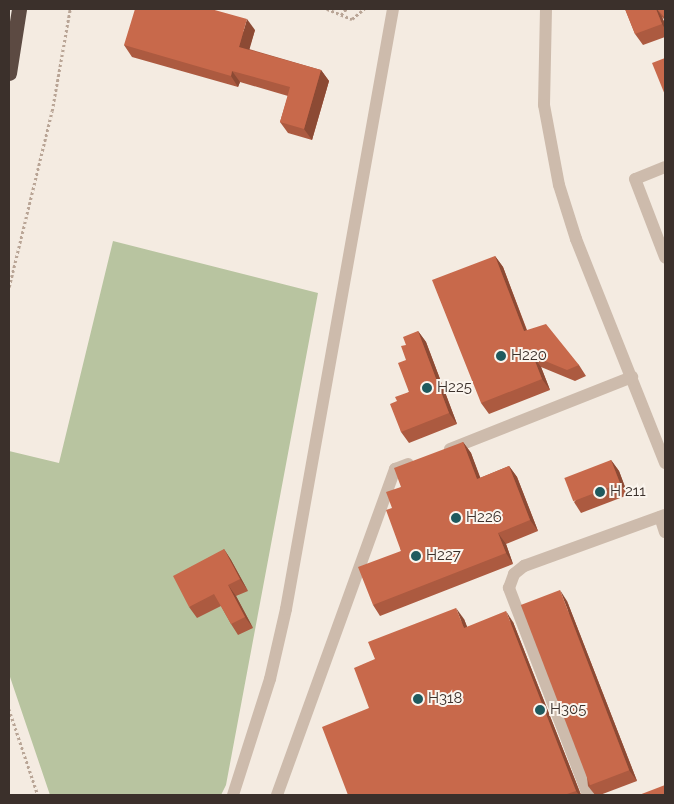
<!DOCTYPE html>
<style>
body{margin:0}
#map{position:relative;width:674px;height:804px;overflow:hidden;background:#f4ebe1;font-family:Raleway,sans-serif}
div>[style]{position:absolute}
.green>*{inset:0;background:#b8c4a0}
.path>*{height:2.5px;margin-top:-1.25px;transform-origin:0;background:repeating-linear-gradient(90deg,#b9a596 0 2.5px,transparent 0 5px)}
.minor>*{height:12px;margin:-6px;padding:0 6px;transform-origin:6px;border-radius:6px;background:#cdbbac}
.highway>*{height:15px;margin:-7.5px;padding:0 7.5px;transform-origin:7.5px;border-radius:7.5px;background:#5c4a42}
.wall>*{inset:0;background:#ac5a40}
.shaded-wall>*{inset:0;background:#8c4a34}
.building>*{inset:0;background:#c8694b;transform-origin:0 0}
.dots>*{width:14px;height:14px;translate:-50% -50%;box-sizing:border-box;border:2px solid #fbf5ee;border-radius:50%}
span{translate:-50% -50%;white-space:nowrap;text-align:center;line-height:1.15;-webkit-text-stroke:4px #fbf5ee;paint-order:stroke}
.poi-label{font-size:15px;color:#3b302b}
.left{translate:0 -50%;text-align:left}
.frame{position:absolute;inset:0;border:10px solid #3b302b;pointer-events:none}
</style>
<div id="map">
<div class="green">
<i style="clip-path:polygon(113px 241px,318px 293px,226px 785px,221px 795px,50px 795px,9px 674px,9px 451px,59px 463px)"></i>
</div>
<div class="path">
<i style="left:327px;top:9px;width:27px;rotate:22deg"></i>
<i style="left:352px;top:19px;width:16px;rotate:-40deg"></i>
<i style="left:341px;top:15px;width:8px;rotate:-50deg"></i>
<i style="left:9px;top:287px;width:181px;rotate:-76.3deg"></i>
<i style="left:52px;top:111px;width:104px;rotate:-80deg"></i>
<i style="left:9px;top:709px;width:91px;rotate:71.4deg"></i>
</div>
<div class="minor">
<i style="left:546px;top:9px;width:96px;rotate:91.2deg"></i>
<i style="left:544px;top:105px;width:81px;rotate:79.4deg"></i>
<i style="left:559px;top:185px;width:57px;rotate:72.5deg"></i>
<i style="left:576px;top:239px;width:241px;rotate:68.3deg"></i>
<i style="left:665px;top:167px;width:32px;rotate:158deg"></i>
<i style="left:635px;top:179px;width:84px;rotate:69deg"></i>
<i style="left:450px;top:449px;width:196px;rotate:-21.6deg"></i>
<i style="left:660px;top:517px;width:16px;rotate:72deg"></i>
<i style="left:233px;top:795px;width:122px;rotate:-72.3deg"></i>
<i style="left:270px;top:679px;width:72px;rotate:-77.1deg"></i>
<i style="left:286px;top:609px;width:609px;rotate:-79.89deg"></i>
<i style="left:277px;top:795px;width:347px;rotate:-70.1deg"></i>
<i style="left:395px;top:469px;width:14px;rotate:-21deg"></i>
<i style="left:588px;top:795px;width:222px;rotate:-110.9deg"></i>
<i style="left:509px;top:588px;width:15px;rotate:-70deg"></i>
<i style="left:514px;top:574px;width:13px;rotate:-39deg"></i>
<i style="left:524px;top:566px;width:150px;rotate:-19.9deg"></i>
</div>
<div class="highway">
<i style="left:9px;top:73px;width:65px;rotate:-81.1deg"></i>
</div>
<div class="wall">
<i style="clip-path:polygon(625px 9px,665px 9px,665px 20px,662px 17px,665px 24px,665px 37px,643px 45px,635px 34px)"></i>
<i style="clip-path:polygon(255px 30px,249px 49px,321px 70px,329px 81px,312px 140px,288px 133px,280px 122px,288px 96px,240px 82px,238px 87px,132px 57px,124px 45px)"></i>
<i style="clip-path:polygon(495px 256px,503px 267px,527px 330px,579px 365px,586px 376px,575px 381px,541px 367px,550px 390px,489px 414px,481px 403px)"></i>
<i style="clip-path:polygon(418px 331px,426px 342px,457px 424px,409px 443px,401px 432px,397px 401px,409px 392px,406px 360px)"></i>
<i style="clip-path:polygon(463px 442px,471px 453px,480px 478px,509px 466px,517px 477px,538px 531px,506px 544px,513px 564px,380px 616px,373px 605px,401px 551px,392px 508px,401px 487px)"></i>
<i style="clip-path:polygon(611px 460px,619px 471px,628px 495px,581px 513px,574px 502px)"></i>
<i style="clip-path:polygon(224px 549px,231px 560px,248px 591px,236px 596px,253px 628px,238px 635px,231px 624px,221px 606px,197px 618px,189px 607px)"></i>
<i style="clip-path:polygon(567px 601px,637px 781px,600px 795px,595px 795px,588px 786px)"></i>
<i style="clip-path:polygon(464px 619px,467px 627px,513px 622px,581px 795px,348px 795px,369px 708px)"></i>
</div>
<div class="shaded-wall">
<i style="clip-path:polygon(656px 9px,657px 9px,662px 17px,665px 24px,665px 29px,662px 24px)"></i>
<i style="clip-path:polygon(247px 19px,255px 30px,247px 58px,239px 47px)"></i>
<i style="clip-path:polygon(321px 70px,329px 81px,312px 140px,304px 129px)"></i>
<i style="clip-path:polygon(232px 71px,240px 82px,238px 87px,231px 76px)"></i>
<i style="clip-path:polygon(495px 256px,503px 267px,531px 342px,524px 331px)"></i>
<i style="clip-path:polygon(418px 331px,426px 342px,457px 424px,449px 413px)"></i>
<i style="clip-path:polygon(533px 356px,541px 367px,550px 390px,542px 379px)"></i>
<i style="clip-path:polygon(463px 442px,471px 453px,485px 490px,477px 479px)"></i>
<i style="clip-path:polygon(611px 460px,619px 471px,628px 495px,620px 483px)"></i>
<i style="clip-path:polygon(509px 466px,517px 477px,538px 531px,530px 520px)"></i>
<i style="clip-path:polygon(498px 533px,506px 544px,513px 564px,506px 553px)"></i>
<i style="clip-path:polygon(224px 549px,231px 560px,248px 591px,240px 579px)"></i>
<i style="clip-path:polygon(228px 585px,236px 596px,253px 628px,245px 617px)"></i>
<i style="clip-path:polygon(560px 590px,567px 601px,637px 781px,629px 770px)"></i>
<i style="clip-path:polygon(456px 608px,464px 619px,472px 639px,464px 628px)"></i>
<i style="clip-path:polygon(506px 611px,513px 622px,581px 795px,579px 795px,576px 791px)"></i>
</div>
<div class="building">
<i style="clip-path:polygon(135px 9px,211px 9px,247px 19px,239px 47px,321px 70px,304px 129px,280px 122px,290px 87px,232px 71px,231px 76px,124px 45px)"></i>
<i style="clip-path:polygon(625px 9px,656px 9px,662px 24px,635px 34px)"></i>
<i style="clip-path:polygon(657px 9px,665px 9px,665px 18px)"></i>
<i style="clip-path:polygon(665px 58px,665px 95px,652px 63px)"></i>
<i style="clip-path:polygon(495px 256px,524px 331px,546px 324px,579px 365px,567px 370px,533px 356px,542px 379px,481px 403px,432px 280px)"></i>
<i style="clip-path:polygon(418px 331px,449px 413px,401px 432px,390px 404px,397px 401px,395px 397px,409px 392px,398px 363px,406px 360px,401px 346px,406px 345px,403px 337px)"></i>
<i style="clip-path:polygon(463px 442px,477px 479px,509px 466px,530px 520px,498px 533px,506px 553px,373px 605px,358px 567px,401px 551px,386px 510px,392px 508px,386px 492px,401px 487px,394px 468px)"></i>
<i style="left:611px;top:460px;width:25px;height:50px;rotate:69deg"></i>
<i style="clip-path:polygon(224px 549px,240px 579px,228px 585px,245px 617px,231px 624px,214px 594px,189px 607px,173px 576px)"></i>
<i style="left:560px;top:590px;width:193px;height:42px;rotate:69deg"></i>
<i style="clip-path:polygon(456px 608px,464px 628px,506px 611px,576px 791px,564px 795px,348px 795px,322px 727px,369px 708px,354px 668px,375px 659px,368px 642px)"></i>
<i style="clip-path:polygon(665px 785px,665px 795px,639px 795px)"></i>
</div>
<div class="dots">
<i style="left:501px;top:356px;background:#1f5a5e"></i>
<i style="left:427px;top:388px;background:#1f5a5e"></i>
<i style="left:600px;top:492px;background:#1f5a5e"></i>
<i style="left:456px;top:518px;background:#1f5a5e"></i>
<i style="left:416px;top:556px;background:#1f5a5e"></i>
<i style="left:418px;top:699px;background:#1f5a5e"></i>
<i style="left:540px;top:710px;background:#1f5a5e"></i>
</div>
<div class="poi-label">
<span class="left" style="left:511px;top:356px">H220</span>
<span class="left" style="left:437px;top:388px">H225</span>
<span class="left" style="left:610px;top:492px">H 211</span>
<span class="left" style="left:466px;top:518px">H226</span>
<span class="left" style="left:426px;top:556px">H227</span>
<span class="left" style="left:428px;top:699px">H318</span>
<span class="left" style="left:550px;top:710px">H305</span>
</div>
<div class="frame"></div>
</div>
